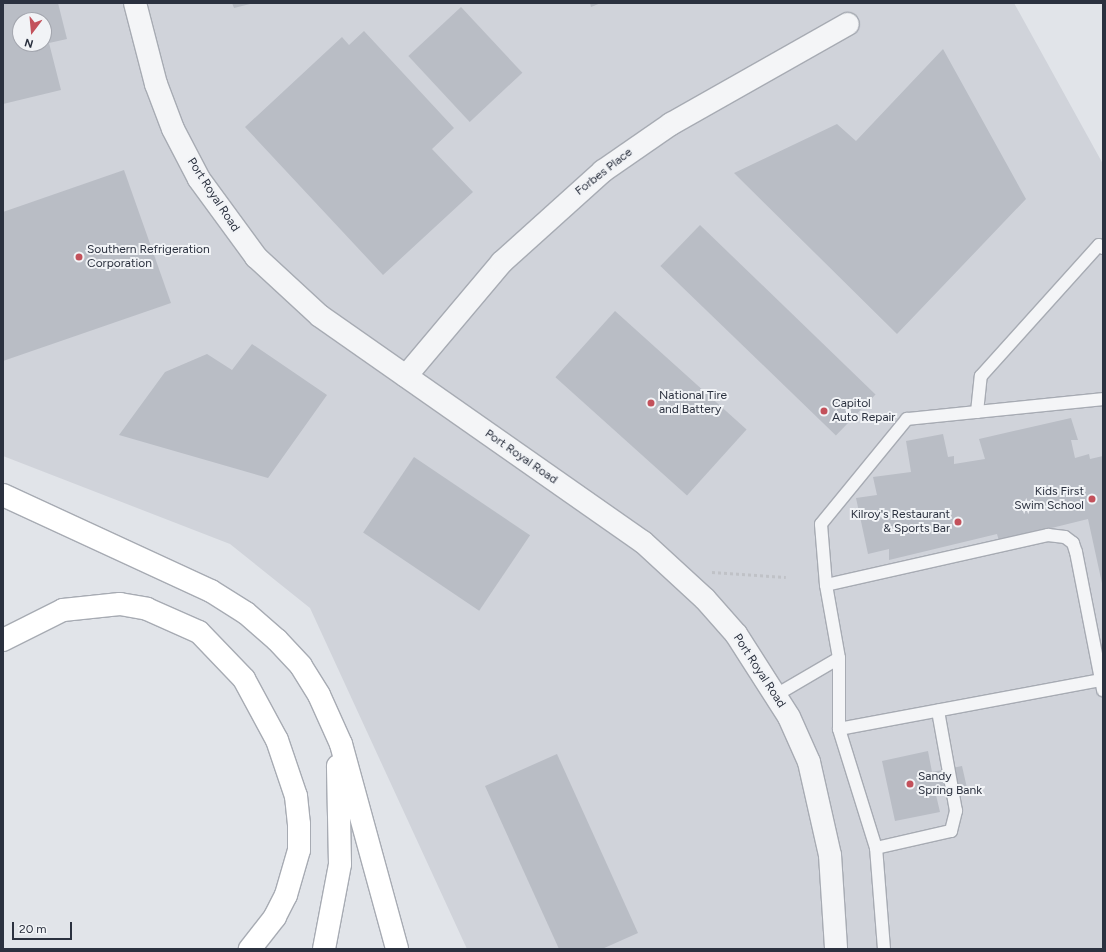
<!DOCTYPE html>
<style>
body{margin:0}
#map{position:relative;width:1106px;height:952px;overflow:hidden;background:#e1e4e9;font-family:Figtree,sans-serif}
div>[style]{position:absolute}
.built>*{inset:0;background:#d0d3da}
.building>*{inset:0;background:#b9bdc5;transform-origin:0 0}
.path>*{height:2.5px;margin-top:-1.25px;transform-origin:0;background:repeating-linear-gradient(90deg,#c0c2c7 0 3px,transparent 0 6px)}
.roads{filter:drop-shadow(1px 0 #a7abb3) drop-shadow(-1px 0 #a7abb3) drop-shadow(0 1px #a7abb3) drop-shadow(0 -1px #a7abb3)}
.service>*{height:12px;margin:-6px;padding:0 6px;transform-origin:6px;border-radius:6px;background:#f4f5f7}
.minor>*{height:22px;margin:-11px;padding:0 11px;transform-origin:11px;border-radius:11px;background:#f4f5f7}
.motorway>*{height:22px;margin:-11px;padding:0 11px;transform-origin:11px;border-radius:11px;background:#fff}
.dots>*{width:11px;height:11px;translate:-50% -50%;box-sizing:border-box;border:2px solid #f1f3f6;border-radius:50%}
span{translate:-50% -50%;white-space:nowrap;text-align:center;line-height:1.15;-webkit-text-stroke:4px #f1f3f6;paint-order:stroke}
.street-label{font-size:12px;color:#2b313f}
.poi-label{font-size:12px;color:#2b313f}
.left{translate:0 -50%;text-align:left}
.right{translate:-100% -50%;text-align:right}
.frame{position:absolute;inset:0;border:4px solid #2b313f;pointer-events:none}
.north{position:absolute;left:12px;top:12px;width:40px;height:40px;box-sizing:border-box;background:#f1f3f6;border:1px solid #a2a5ad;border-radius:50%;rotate:196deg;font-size:11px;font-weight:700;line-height:16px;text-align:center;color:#2b313f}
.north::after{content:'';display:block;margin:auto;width:14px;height:18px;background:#c3515b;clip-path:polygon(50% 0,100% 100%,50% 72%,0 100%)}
.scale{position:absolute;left:12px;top:922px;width:60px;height:18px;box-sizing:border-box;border:2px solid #2b313f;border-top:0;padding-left:5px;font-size:12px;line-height:14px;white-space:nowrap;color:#2b313f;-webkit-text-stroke:3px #f1f3f6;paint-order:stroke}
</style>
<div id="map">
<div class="built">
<i style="clip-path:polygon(evenodd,3px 3px,1014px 3px,1103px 164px,1103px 949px,467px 949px,310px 608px,230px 544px,3px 456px,3px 3px,20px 20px,44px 20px,44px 44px,20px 44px,20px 20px)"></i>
</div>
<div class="building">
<i style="clip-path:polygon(evenodd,3px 3px,58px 3px,67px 39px,49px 43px,61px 90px,3px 104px,3px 3px,20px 20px,44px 20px,44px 44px,20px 44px,20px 20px)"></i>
<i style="clip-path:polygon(232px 3px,250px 3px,250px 4px,234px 8px)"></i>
<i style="clip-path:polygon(590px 3px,601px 3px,591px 7px)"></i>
<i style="left:461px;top:7px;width:90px;height:72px;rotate:47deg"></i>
<i style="clip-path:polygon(364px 31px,454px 128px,432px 149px,473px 192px,383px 275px,245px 127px,342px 37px,349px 45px)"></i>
<i style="clip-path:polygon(943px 49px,1026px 199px,897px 334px,734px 173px,837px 124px,856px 141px)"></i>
<i style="clip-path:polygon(124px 170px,171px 303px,3px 361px,3px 212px)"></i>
<i style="left:700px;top:225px;width:244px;height:57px;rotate:44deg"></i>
<i style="left:615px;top:311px;width:177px;height:89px;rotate:42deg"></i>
<i style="clip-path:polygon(252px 344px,327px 395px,268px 478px,119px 435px,165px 372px,207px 354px,232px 370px)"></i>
<i style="clip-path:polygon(1071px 418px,1078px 440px,1071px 440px,1075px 458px,1089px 454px,1090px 459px,1103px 456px,1103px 588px,1088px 519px,999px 541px,997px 534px,889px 560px,889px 549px,868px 554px,856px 498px,877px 495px,873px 477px,911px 472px,906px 441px,943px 434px,948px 457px,954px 456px,954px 464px,985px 459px,979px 439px)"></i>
<i style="left:414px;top:457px;width:140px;height:91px;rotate:34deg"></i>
<i style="clip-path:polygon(928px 751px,932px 772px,962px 766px,967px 788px,936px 795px,940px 812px,895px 821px,882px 761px)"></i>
<i style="clip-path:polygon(557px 754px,638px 933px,602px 949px,559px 949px,485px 786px)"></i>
</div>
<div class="path">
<i style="left:712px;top:572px;width:74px;rotate:3.9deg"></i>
</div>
<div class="roads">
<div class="service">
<i style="left:977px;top:412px;width:36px;rotate:-84deg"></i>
<i style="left:981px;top:376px;width:176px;rotate:-48deg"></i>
<i style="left:1099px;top:245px;width:5px;rotate:37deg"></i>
<i style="left:826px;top:585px;width:228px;rotate:-12.7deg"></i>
<i style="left:1048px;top:535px;width:17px;rotate:7deg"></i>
<i style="left:1065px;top:537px;width:10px;rotate:37deg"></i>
<i style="left:1073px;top:543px;width:9px;rotate:72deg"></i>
<i style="left:1076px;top:552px;width:141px;rotate:78.9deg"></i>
<i style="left:776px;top:695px;width:73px;rotate:-30.4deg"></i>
<i style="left:839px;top:729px;width:267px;rotate:-10.6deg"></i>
<i style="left:876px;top:848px;width:77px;rotate:-12.8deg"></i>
<i style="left:951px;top:831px;width:21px;rotate:-76deg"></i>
<i style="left:956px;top:811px;width:102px;rotate:-100.2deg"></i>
<i style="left:884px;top:949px;width:101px;rotate:-94.5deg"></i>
<i style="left:876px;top:848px;width:125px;rotate:-107.3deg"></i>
<i style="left:839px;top:729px;width:71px;rotate:-90deg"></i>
<i style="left:839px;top:658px;width:74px;rotate:-100.1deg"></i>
<i style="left:826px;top:585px;width:61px;rotate:-94.7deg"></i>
<i style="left:821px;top:524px;width:136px;rotate:-50.7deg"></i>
<i style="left:907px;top:419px;width:197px;rotate:-5.8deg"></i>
</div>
<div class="minor">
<i style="left:135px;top:3px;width:84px;rotate:75.5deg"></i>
<i style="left:156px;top:84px;width:48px;rotate:69.3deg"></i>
<i style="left:173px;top:129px;width:56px;rotate:62.5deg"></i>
<i style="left:199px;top:179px;width:97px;rotate:53.8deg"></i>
<i style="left:256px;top:257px;width:87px;rotate:42.7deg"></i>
<i style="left:320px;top:316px;width:394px;rotate:35deg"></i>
<i style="left:643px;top:542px;width:84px;rotate:42.6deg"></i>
<i style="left:705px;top:599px;width:47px;rotate:48.5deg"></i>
<i style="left:736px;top:634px;width:98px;rotate:57.4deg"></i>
<i style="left:789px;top:717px;width:49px;rotate:66deg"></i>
<i style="left:809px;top:762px;width:95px;rotate:77.3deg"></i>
<i style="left:830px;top:855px;width:94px;rotate:86.3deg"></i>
<i style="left:406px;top:376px;width:149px;rotate:-49.9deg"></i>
<i style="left:502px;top:262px;width:136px;rotate:-42deg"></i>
<i style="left:603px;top:171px;width:83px;rotate:-34.7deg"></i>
<i style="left:671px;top:124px;width:203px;rotate:-29.5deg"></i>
</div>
<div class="motorway">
<i style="left:3px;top:495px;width:229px;rotate:24.8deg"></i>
<i style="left:211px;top:591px;width:41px;rotate:32.2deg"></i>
<i style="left:246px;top:613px;width:41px;rotate:41.1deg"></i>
<i style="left:277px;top:640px;width:35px;rotate:47deg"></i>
<i style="left:301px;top:666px;width:34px;rotate:58deg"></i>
<i style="left:319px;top:695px;width:54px;rotate:65.8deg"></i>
<i style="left:341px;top:744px;width:213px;rotate:74.7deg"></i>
<i style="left:3px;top:640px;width:67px;rotate:-26.6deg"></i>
<i style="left:63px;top:610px;width:57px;rotate:-6deg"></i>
<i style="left:120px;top:604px;width:27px;rotate:10deg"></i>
<i style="left:147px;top:609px;width:57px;rotate:23.9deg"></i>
<i style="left:199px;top:632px;width:65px;rotate:46.2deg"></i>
<i style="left:244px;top:679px;width:69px;rotate:61.6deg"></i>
<i style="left:277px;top:740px;width:59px;rotate:71.3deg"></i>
<i style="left:296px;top:796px;width:28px;rotate:84deg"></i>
<i style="left:299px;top:824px;width:26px;rotate:90deg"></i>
<i style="left:299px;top:850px;width:47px;rotate:106.1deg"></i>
<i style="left:286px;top:895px;width:25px;rotate:117deg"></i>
<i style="left:275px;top:917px;width:41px;rotate:128deg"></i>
<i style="left:324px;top:949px;width:86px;rotate:-79.3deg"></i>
<i style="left:340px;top:864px;width:98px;rotate:-91.2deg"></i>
</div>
</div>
<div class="dots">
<i style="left:79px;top:257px;background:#c3515b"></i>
<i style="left:651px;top:403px;background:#c3515b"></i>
<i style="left:824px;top:411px;background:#c3515b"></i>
<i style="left:1092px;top:499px;background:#c3515b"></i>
<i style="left:958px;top:522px;background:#c3515b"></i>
<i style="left:910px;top:784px;background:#c3515b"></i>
</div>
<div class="street-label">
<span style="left:604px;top:172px;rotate:-38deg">Forbes Place</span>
<span style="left:213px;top:195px;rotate:57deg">Port Royal Road</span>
<span style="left:521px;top:457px;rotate:35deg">Port Royal Road</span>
<span style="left:759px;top:671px;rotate:57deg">Port Royal Road</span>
</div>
<div class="poi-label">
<span class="left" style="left:87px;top:257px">Southern Refrigeration<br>Corporation</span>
<span class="left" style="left:659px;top:403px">National Tire<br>and Battery</span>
<span class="left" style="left:832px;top:411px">Capitol<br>Auto Repair</span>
<span class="right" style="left:1084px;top:499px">Kids First<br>Swim School</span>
<span class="right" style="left:950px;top:522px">Kilroy's Restaurant<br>&amp; Sports Bar</span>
<span class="left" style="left:918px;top:784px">Sandy<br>Spring Bank</span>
</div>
<div class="frame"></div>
<div class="north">N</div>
<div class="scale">20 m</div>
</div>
